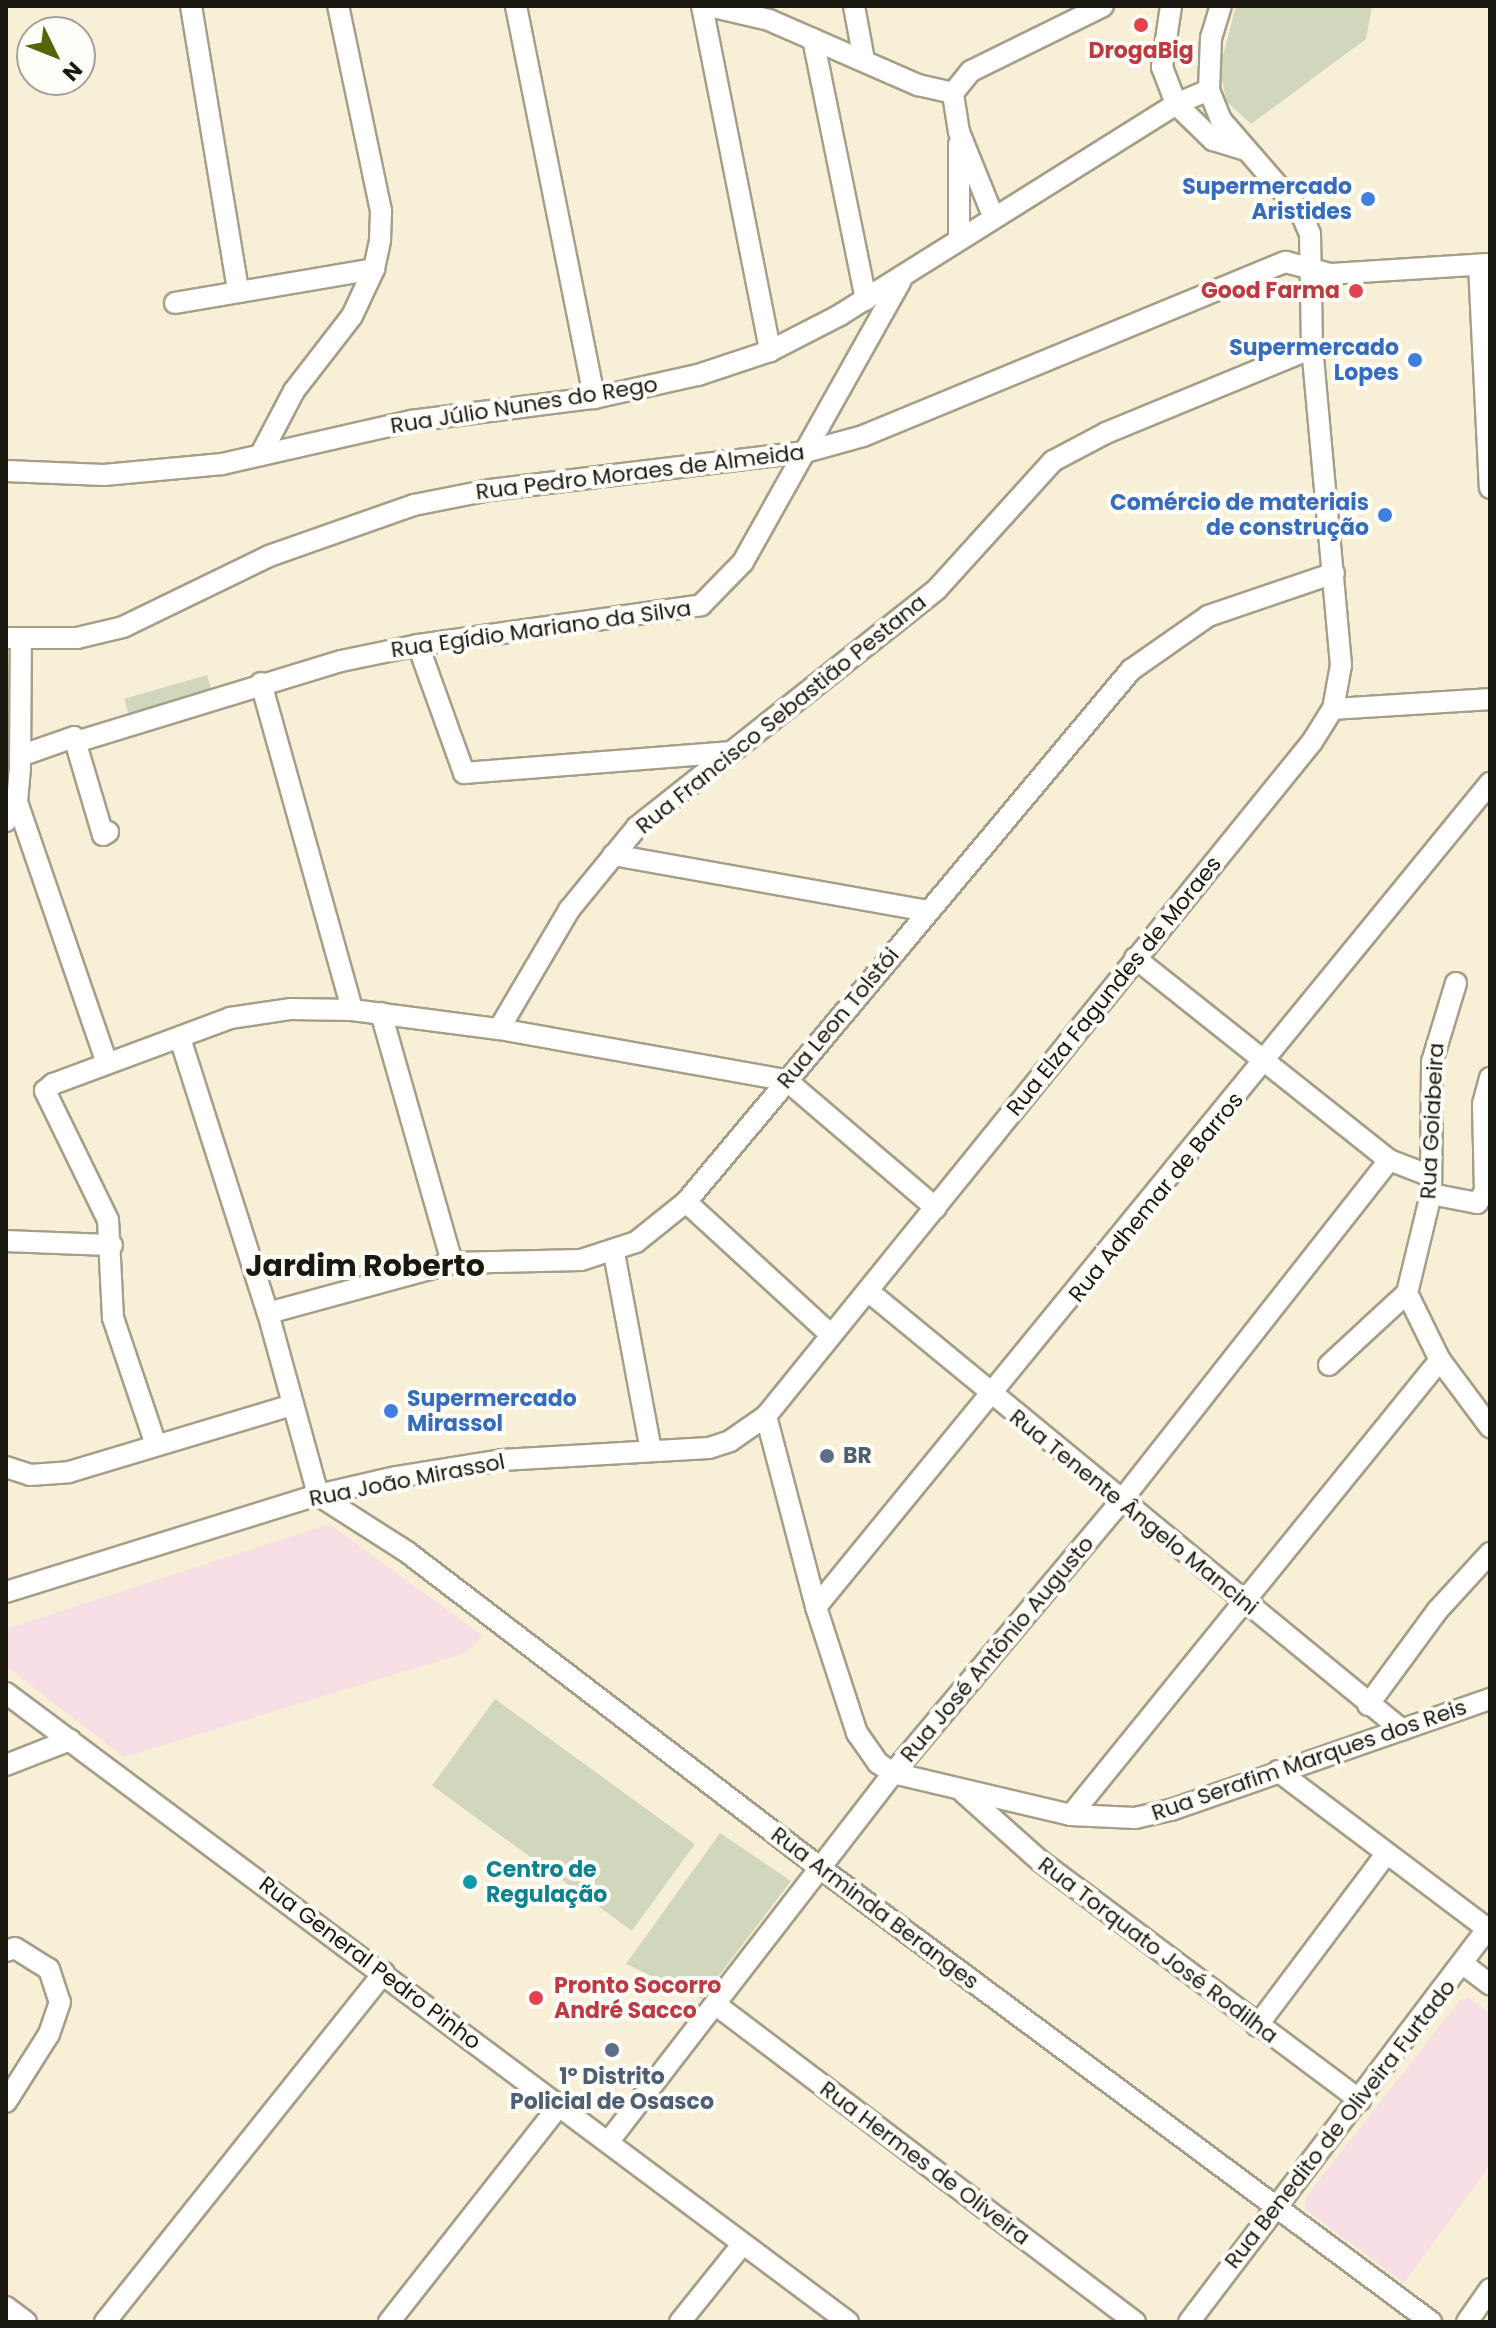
<!DOCTYPE html>
<meta charset="utf-8">
<style>
body{margin:0}
#map{position:relative;width:1496px;height:2328px;overflow:hidden;background:#f8efd7;font-family:Poppins,sans-serif}
div>[style]{position:absolute}
.education>*{inset:0;background:#f8dee5}
.green>*{inset:0;background:#d1d7bc;transform-origin:0 0}
.roads{filter:drop-shadow(2px 0 #a69e88) drop-shadow(-2px 0 #a69e88) drop-shadow(0 2px #a69e88) drop-shadow(0 -2px #a69e88)}
.minor>*{height:20px;margin:-10px;padding:0 10px;transform-origin:10px;border-radius:10px;background:#fff}
.dots>*{width:22px;height:22px;translate:-50% -50%;box-sizing:border-box;border:4px solid #fefdf8;border-radius:50%}
span{translate:-50% -50%;white-space:nowrap;text-align:center;line-height:1.15;-webkit-text-stroke:8px #fefdf8;paint-order:stroke}
.health-label{font-size:22px;color:#be3a42;font-weight:700}
.right{translate:-100% -50%;text-align:right}
.left{translate:0 -50%;text-align:left}
.shop-label{font-size:22px;color:#366cbe;font-weight:700}
.street-label{font-size:22px;color:#1b180f}
.service-label{font-size:22px;color:#4e5e75;font-weight:700}
.culture-label{font-size:22px;color:#0d838f;font-weight:700}
.district-label{font-size:30px;color:#1b180f;font-weight:700}
.frame{position:absolute;inset:0;border:8px solid #1b180f;pointer-events:none}
.north{position:absolute;left:16px;top:16px;width:80px;height:80px;box-sizing:border-box;background:#fefdf8;border:2px solid #a3a19b;border-radius:50%;rotate:133deg;font-size:22px;font-weight:700;line-height:32px;text-align:center;color:#1b180f}
.north::after{content:'';display:block;margin:auto;width:28px;height:36px;background:#576407;clip-path:polygon(50% 0,100% 100%,50% 72%,0 100%)}
</style>
<div id="map">
<div class="education">
<i style="clip-path:polygon(329px 1524px,483px 1636px,465px 1653px,124px 1757px,6px 1666px,6px 1629px)"></i>
<i style="clip-path:polygon(1469px 1998px,1490px 2013px,1490px 2165px,1404px 2283px,1305px 2209px,1305px 2198px,1461px 1999px)"></i>
</div>
<div class="green">
<i style="clip-path:polygon(1236px 6px,1372px 6px,1366px 39px,1251px 124px,1226px 101px,1220px 67px)"></i>
<i style="left:207px;top:675px;width:33px;height:86px;rotate:74deg"></i>
<i style="left:495px;top:1699px;width:247px;height:107px;rotate:36deg"></i>
<i style="clip-path:polygon(720px 1833px,791px 1881px,701px 1999px,626px 1964px)"></i>
</div>
<div class="roads">
<div class="minor">
<i style="left:191px;top:6px;width:289px;rotate:80.6deg"></i>
<i style="left:516px;top:6px;width:400px;rotate:78.7deg"></i>
<i style="left:702px;top:6px;width:352px;rotate:78.8deg"></i>
<i style="left:709px;top:6px;width:62px;rotate:13.1deg"></i>
<i style="left:769px;top:20px;width:163px;rotate:23.6deg"></i>
<i style="left:918px;top:85px;width:36px;rotate:13deg"></i>
<i style="left:854px;top:6px;width:55px;rotate:79.5deg"></i>
<i style="left:1171px;top:6px;width:62px;rotate:98.4deg"></i>
<i style="left:1162px;top:67px;width:40px;rotate:69deg"></i>
<i style="left:1176px;top:104px;width:52px;rotate:44.2deg"></i>
<i style="left:1213px;top:140px;width:34px;rotate:17deg"></i>
<i style="left:813px;top:39px;width:266px;rotate:78.5deg"></i>
<i style="left:959px;top:144px;width:92px;rotate:90deg"></i>
<i style="left:993px;top:216px;width:91px;rotate:-112deg"></i>
<i style="left:959px;top:132px;width:39px;rotate:-99deg"></i>
<i style="left:953px;top:93px;width:28px;rotate:-51deg"></i>
<i style="left:971px;top:71px;width:147px;rotate:-26.2deg"></i>
<i style="left:1479px;top:265px;width:223px;rotate:87.2deg"></i>
<i style="left:175px;top:303px;width:202px;rotate:-9.7deg"></i>
<i style="left:261px;top:454px;width:71px;rotate:-62.4deg"></i>
<i style="left:294px;top:391px;width:95px;rotate:-52.3deg"></i>
<i style="left:352px;top:316px;width:52px;rotate:-64.9deg"></i>
<i style="left:374px;top:269px;width:30px;rotate:-78deg"></i>
<i style="left:380px;top:240px;width:29px;rotate:-88deg"></i>
<i style="left:381px;top:211px;width:209px;rotate:-101.8deg"></i>
<i style="left:6px;top:471px;width:98px;rotate:2.3deg"></i>
<i style="left:104px;top:475px;width:119px;rotate:-5.3deg"></i>
<i style="left:222px;top:464px;width:194px;rotate:-12.8deg"></i>
<i style="left:411px;top:421px;width:184px;rotate:-7.2deg"></i>
<i style="left:594px;top:398px;width:107px;rotate:-12.5deg"></i>
<i style="left:698px;top:375px;width:76px;rotate:-18.4deg"></i>
<i style="left:770px;top:351px;width:79px;rotate:-27.2deg"></i>
<i style="left:840px;top:315px;width:397px;rotate:-32.1deg"></i>
<i style="left:1176px;top:104px;width:36px;rotate:-23deg"></i>
<i style="left:6px;top:638px;width:71px"></i>
<i style="left:77px;top:638px;width:47px;rotate:-13.4deg"></i>
<i style="left:123px;top:627px;width:162px;rotate:-25.9deg"></i>
<i style="left:269px;top:556px;width:154px;rotate:-19.4deg"></i>
<i style="left:414px;top:505px;width:77px;rotate:-11.2deg"></i>
<i style="left:490px;top:490px;width:317px;rotate:-6.9deg"></i>
<i style="left:805px;top:452px;width:60px;rotate:-15.4deg"></i>
<i style="left:863px;top:436px;width:457px;rotate:-22.4deg"></i>
<i style="left:1286px;top:262px;width:46px;rotate:15.3deg"></i>
<i style="left:1330px;top:274px;width:160px;rotate:-3.6deg"></i>
<i style="left:418px;top:645px;width:136px;rotate:70.2deg"></i>
<i style="left:464px;top:773px;width:265px;rotate:-4.5deg"></i>
<i style="left:261px;top:683px;width:339px;rotate:74.4deg"></i>
<i style="left:1333px;top:709px;width:157px;rotate:-3.6deg"></i>
<i style="left:76px;top:742px;width:277px;rotate:-17deg"></i>
<i style="left:341px;top:661px;width:79px;rotate:-11.7deg"></i>
<i style="left:418px;top:645px;width:286px;rotate:-8deg"></i>
<i style="left:701px;top:605px;width:60px;rotate:-45.7deg"></i>
<i style="left:743px;top:562px;width:322px;rotate:-60.7deg"></i>
<i style="left:20px;top:756px;width:57px;rotate:-19.4deg"></i>
<i style="left:74px;top:737px;width:102px;rotate:73.5deg"></i>
<i style="left:103px;top:835px;width:6px;rotate:-31deg"></i>
<i style="left:17px;top:802px;width:276px;rotate:71deg"></i>
<i style="left:6px;top:821px;width:22px;rotate:-60deg"></i>
<i style="left:17px;top:802px;width:33px;rotate:-85deg"></i>
<i style="left:20px;top:769px;width:130px;rotate:-89.6deg"></i>
<i style="left:613px;top:855px;width:319px;rotate:10.1deg"></i>
<i style="left:1135px;top:958px;width:325px;rotate:38.5deg"></i>
<i style="left:1389px;top:1160px;width:45px;rotate:20.9deg"></i>
<i style="left:1456px;top:983px;width:83px;rotate:106.9deg"></i>
<i style="left:1432px;top:1062px;width:132px;rotate:90.4deg"></i>
<i style="left:1431px;top:1194px;width:102px;rotate:103.6deg"></i>
<i style="left:1407px;top:1293px;width:75px;rotate:63.8deg"></i>
<i style="left:1440px;top:1360px;width:84px;rotate:53.3deg"></i>
<i style="left:381px;top:1013px;width:260px;rotate:74.1deg"></i>
<i style="left:499px;top:1029px;width:138px;rotate:-59.5deg"></i>
<i style="left:569px;top:910px;width:107px;rotate:-50.7deg"></i>
<i style="left:637px;top:827px;width:383px;rotate:-38.4deg"></i>
<i style="left:937px;top:589px;width:173px;rotate:-47.8deg"></i>
<i style="left:1053px;top:461px;width:60px;rotate:-27.8deg"></i>
<i style="left:1106px;top:433px;width:223px;rotate:-22.4deg"></i>
<i style="left:180px;top:1038px;width:289px;rotate:72.3deg"></i>
<i style="left:268px;top:1313px;width:189px;rotate:74.6deg"></i>
<i style="left:318px;top:1495px;width:106px;rotate:32.6deg"></i>
<i style="left:407px;top:1552px;width:519px;rotate:37.4deg"></i>
<i style="left:819px;top:1867px;width:763px;rotate:36.63deg"></i>
<i style="left:1431px;top:1194px;width:47px;rotate:11.1deg"></i>
<i style="left:1477px;top:1203px;width:14px;rotate:-54deg"></i>
<i style="left:1485px;top:1192px;width:88px;rotate:-91.3deg"></i>
<i style="left:1483px;top:1104px;width:27px;rotate:-75deg"></i>
<i style="left:686px;top:1202px;width:197px;rotate:42.5deg"></i>
<i style="left:6px;top:1241px;width:106px;rotate:2.2deg"></i>
<i style="left:614px;top:1253px;width:200px;rotate:79.4deg"></i>
<i style="left:868px;top:1291px;width:691px;rotate:39.42deg"></i>
<i style="left:268px;top:1313px;width:191px;rotate:-15.2deg"></i>
<i style="left:452px;top:1263px;width:129px;rotate:-1.3deg"></i>
<i style="left:581px;top:1260px;width:58px;rotate:-18.1deg"></i>
<i style="left:636px;top:1242px;width:64px;rotate:-38.7deg"></i>
<i style="left:686px;top:1202px;width:694px;rotate:-50.09deg"></i>
<i style="left:1131px;top:670px;width:94px;rotate:-35deg"></i>
<i style="left:1208px;top:616px;width:133px;rotate:-18.8deg"></i>
<i style="left:1329px;top:1365px;width:106px;rotate:-42.7deg"></i>
<i style="left:766px;top:1416px;width:197px;rotate:75.3deg"></i>
<i style="left:816px;top:1607px;width:133px;rotate:72deg"></i>
<i style="left:857px;top:1733px;width:37px;rotate:55deg"></i>
<i style="left:878px;top:1763px;width:18px;rotate:34deg"></i>
<i style="left:893px;top:1773px;width:183px;rotate:13.3deg"></i>
<i style="left:1071px;top:1815px;width:64px;rotate:2.7deg"></i>
<i style="left:1135px;top:1818px;width:37px;rotate:-13deg"></i>
<i style="left:1171px;top:1810px;width:338px;rotate:-19.2deg"></i>
<i style="left:156px;top:1445px;width:134px;rotate:-108.7deg"></i>
<i style="left:113px;top:1318px;width:98px;rotate:-92.9deg"></i>
<i style="left:108px;top:1220px;width:144px;rotate:-116deg"></i>
<i style="left:45px;top:1091px;width:11px;rotate:-41deg"></i>
<i style="left:53px;top:1084px;width:189px;rotate:-20.4deg"></i>
<i style="left:230px;top:1018px;width:62px;rotate:-8.4deg"></i>
<i style="left:291px;top:1009px;width:61px;rotate:0.9deg"></i>
<i style="left:352px;top:1010px;width:148px;rotate:7.4deg"></i>
<i style="left:499px;top:1029px;width:291px;rotate:10.1deg"></i>
<i style="left:786px;top:1080px;width:197px;rotate:40.5deg"></i>
<i style="left:6px;top:1467px;width:25px;rotate:18deg"></i>
<i style="left:30px;top:1475px;width:39px;rotate:-4deg"></i>
<i style="left:69px;top:1472px;width:234px;rotate:-16.7deg"></i>
<i style="left:6px;top:1592px;width:327px;rotate:-17.3deg"></i>
<i style="left:318px;top:1495px;width:80px;rotate:-13deg"></i>
<i style="left:396px;top:1477px;width:107px;rotate:-9.1deg"></i>
<i style="left:502px;top:1460px;width:207px;rotate:-3.3deg"></i>
<i style="left:709px;top:1448px;width:22px;rotate:-18deg"></i>
<i style="left:730px;top:1441px;width:44px;rotate:-34.8deg"></i>
<i style="left:766px;top:1416px;width:867px;rotate:-50.99deg"></i>
<i style="left:1312px;top:742px;width:39px;rotate:-58deg"></i>
<i style="left:1333px;top:709px;width:45px;rotate:-79.7deg"></i>
<i style="left:1341px;top:665px;width:318px;rotate:-95.2deg"></i>
<i style="left:1312px;top:348px;width:114px;rotate:-91deg"></i>
<i style="left:1310px;top:234px;width:25px;rotate:-113deg"></i>
<i style="left:1300px;top:211px;width:121px;rotate:-131deg"></i>
<i style="left:1221px;top:120px;width:32px;rotate:-112deg"></i>
<i style="left:1209px;top:90px;width:52px;rotate:-87.8deg"></i>
<i style="left:1211px;top:38px;width:34px;rotate:-73deg"></i>
<i style="left:816px;top:1607px;width:1065px;rotate:-50.72deg"></i>
<i style="left:6px;top:1693px;width:1051px;rotate:36.76deg"></i>
<i style="left:1368px;top:1705px;width:117px;rotate:-53.7deg"></i>
<i style="left:1437px;top:1611px;width:79px;rotate:-47.6deg"></i>
<i style="left:6px;top:1765px;width:69px;rotate:-21.3deg"></i>
<i style="left:1278px;top:1771px;width:263px;rotate:37deg"></i>
<i style="left:963px;top:1792px;width:102px;rotate:41.8deg"></i>
<i style="left:1039px;top:1860px;width:401px;rotate:36.8deg"></i>
<i style="left:1071px;top:1815px;width:586px;rotate:-50.96deg"></i>
<i style="left:6px;top:1951px;width:9px;rotate:-18deg"></i>
<i style="left:15px;top:1948px;width:40px;rotate:32deg"></i>
<i style="left:49px;top:1969px;width:35px;rotate:72deg"></i>
<i style="left:60px;top:2002px;width:34px;rotate:109deg"></i>
<i style="left:49px;top:2034px;width:80px;rotate:122.3deg"></i>
<i style="left:1463px;top:1964px;width:34px;rotate:37deg"></i>
<i style="left:715px;top:2004px;width:527px;rotate:37.13deg"></i>
<i style="left:1257px;top:2026px;width:216px;rotate:-53.1deg"></i>
<i style="left:609px;top:2141px;width:465px;rotate:-52.3deg"></i>
<i style="left:893px;top:1773px;width:355px;rotate:-50deg"></i>
<i style="left:1121px;top:1501px;width:434px;rotate:-51.8deg"></i>
<i style="left:6px;top:2307px;width:25px;rotate:37deg"></i>
<i style="left:105px;top:2322px;width:447px;rotate:-51.4deg"></i>
<i style="left:389px;top:2322px;width:276px;rotate:-51.8deg"></i>
<i style="left:680px;top:2322px;width:99px;rotate:-51.2deg"></i>
<i style="left:1189px;top:2322px;width:497px;rotate:-52.8deg"></i>
<i style="left:1467px;top:2322px;width:40px;rotate:-55.1deg"></i>
</div>
</div>
<div class="dots">
<i style="left:1141px;top:25px;background:#e0444e"></i>
<i style="left:1368px;top:199px;background:#3f7fe0"></i>
<i style="left:1356px;top:291px;background:#e0444e"></i>
<i style="left:1415px;top:360px;background:#3f7fe0"></i>
<i style="left:1385px;top:515px;background:#3f7fe0"></i>
<i style="left:391px;top:1411px;background:#3f7fe0"></i>
<i style="left:827px;top:1456px;background:#5c6f8a"></i>
<i style="left:470px;top:1882px;background:#0f9aa8"></i>
<i style="left:536px;top:1998px;background:#e0444e"></i>
<i style="left:612px;top:2050px;background:#5c6f8a"></i>
</div>
<div class="health-label">
<span style="left:1141px;top:51px">DrogaBig</span>
<span class="right" style="left:1340px;top:291px">Good Farma</span>
<span class="left" style="left:554px;top:1998px">Pronto Socorro<br>André Sacco</span>
</div>
<div class="shop-label">
<span class="right" style="left:1352px;top:199px">Supermercado<br>Aristides</span>
<span class="right" style="left:1399px;top:360px">Supermercado<br>Lopes</span>
<span class="right" style="left:1369px;top:515px">Comércio de materiais<br>de construção</span>
<span class="left" style="left:407px;top:1411px">Supermercado<br>Mirassol</span>
</div>
<div class="street-label">
<span style="left:524px;top:405px;rotate:-9deg">Rua Júlio Nunes do Rego</span>
<span style="left:640px;top:472px;rotate:-7deg">Rua Pedro Moraes de Almeida</span>
<span style="left:541px;top:629px;rotate:-8deg">Rua Egídio Mariano da Silva</span>
<span style="left:781px;top:714px;rotate:-39deg">Rua Francisco Sebastião Pestana</span>
<span style="left:1114px;top:986px;rotate:-51deg">Rua Elza Fagundes de Moraes</span>
<span style="left:838px;top:1018px;rotate:-50deg">Rua Leon Tolstói</span>
<span style="left:1432px;top:1121px;rotate:-87deg">Rua Goiabeira</span>
<span style="left:1156px;top:1197px;rotate:-51deg">Rua Adhemar de Barros</span>
<span style="left:407px;top:1480px;rotate:-11deg">Rua João Mirassol</span>
<span style="left:1134px;top:1512px;rotate:39deg">Rua Tenente Ângelo Mancini</span>
<span style="left:997px;top:1649px;rotate:-50deg">Rua José Antônio Augusto</span>
<span style="left:1309px;top:1760px;rotate:-19deg">Rua Serafim Marques dos Reis</span>
<span style="left:875px;top:1908px;rotate:37deg">Rua Arminda Beranges</span>
<span style="left:1158px;top:1950px;rotate:37deg">Rua Torquato José Rodilha</span>
<span style="left:370px;top:1963px;rotate:37deg">Rua General Pedro Pinho</span>
<span style="left:1340px;top:2124px;rotate:-52deg">Rua Benedito de Oliveira Furtado</span>
<span style="left:925px;top:2163px;rotate:37deg">Rua Hermes de Oliveira</span>
</div>
<div class="service-label">
<span class="left" style="left:843px;top:1456px">BR</span>
<span style="left:612px;top:2089px">1º Distrito<br>Policial de Osasco</span>
</div>
<div class="culture-label">
<span class="left" style="left:486px;top:1882px">Centro de<br>Regulação</span>
</div>
<div class="district-label">
<span style="left:365px;top:1266px">Jardim Roberto</span>
</div>
<div class="frame"></div>
<div class="north">N</div>
</div>
